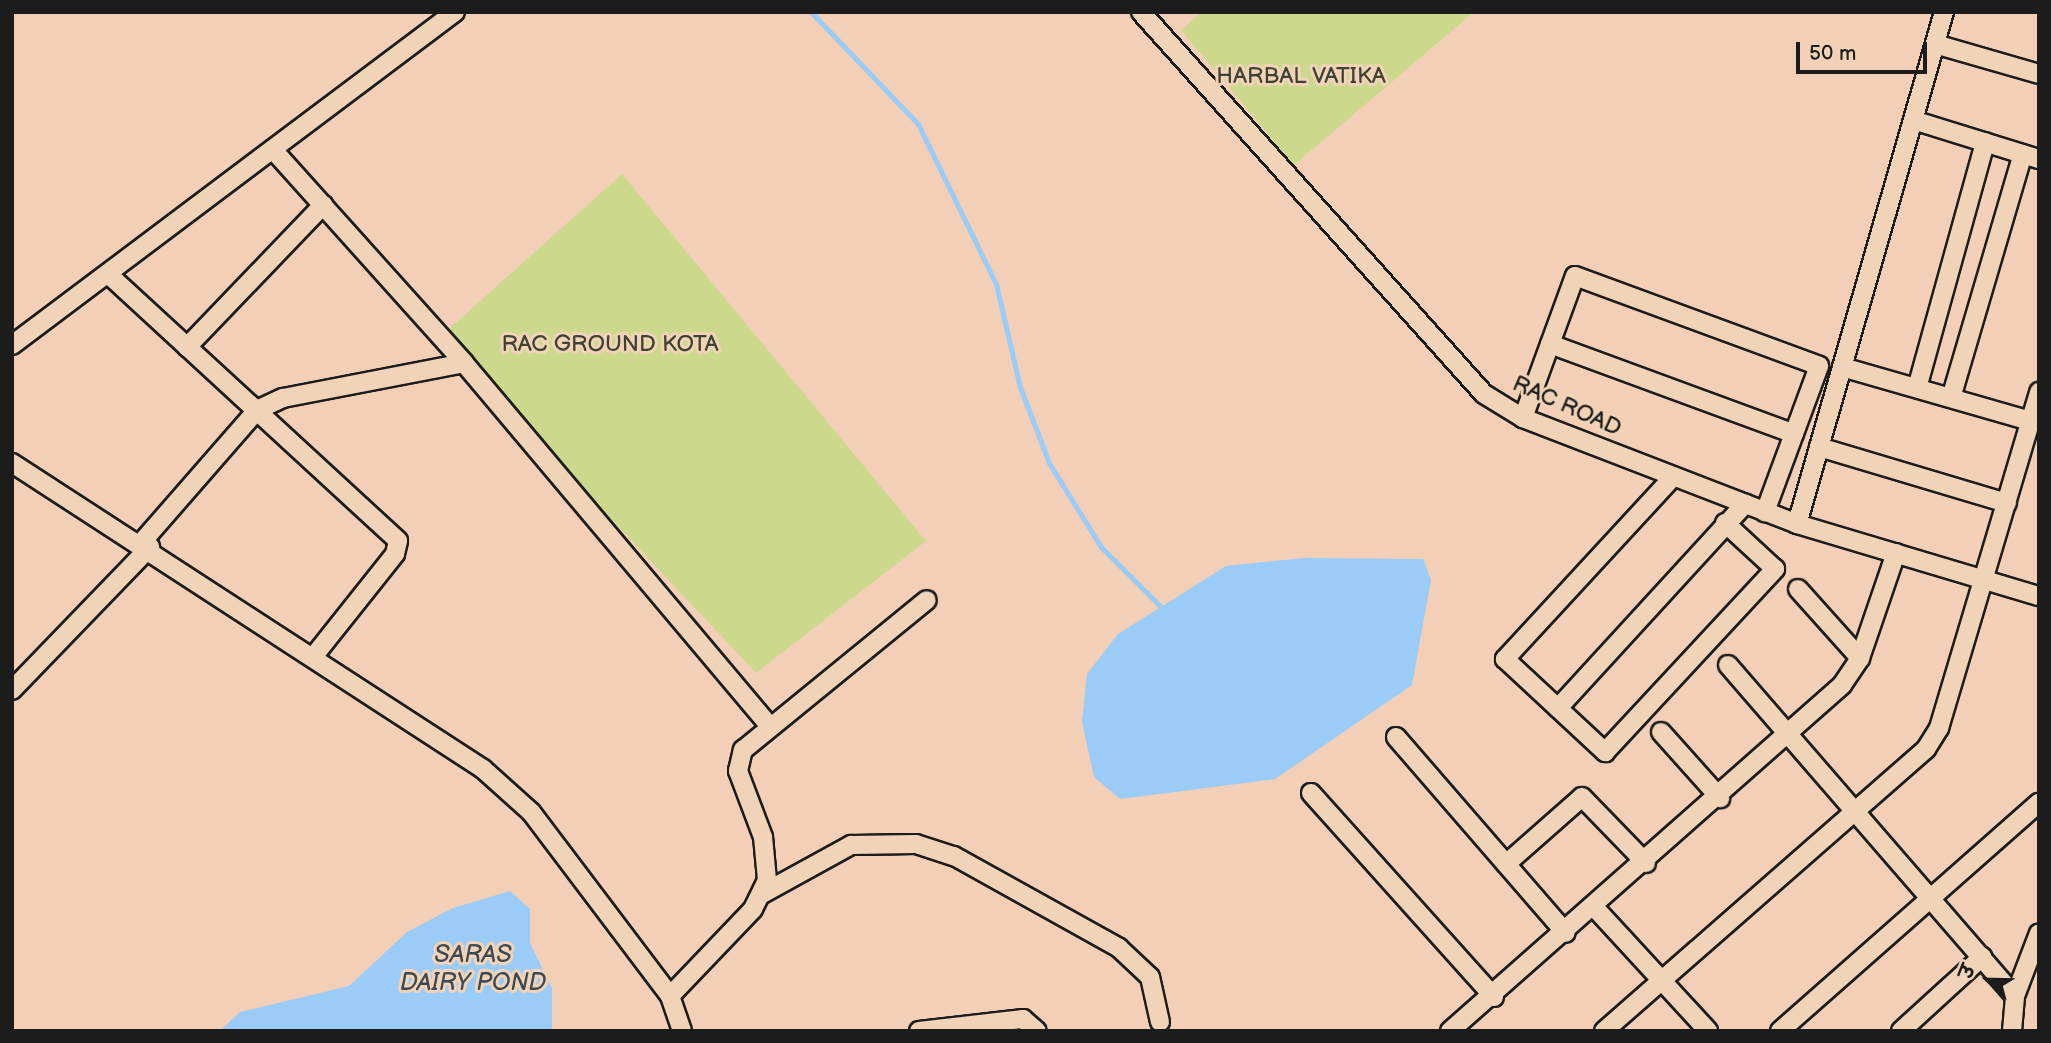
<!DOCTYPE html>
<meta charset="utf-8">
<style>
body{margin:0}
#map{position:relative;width:2051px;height:1043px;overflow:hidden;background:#f2cfb6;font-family:"Balsamiq Sans","Playpen Sans Deva",sans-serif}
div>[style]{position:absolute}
.green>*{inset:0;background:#ccd98c}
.water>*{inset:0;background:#9bcbf7}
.stream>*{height:5px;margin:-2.5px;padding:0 2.5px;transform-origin:2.5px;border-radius:2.5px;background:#9bcbf7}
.roads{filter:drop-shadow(2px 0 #1c1c1c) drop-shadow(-2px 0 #1c1c1c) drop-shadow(0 2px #1c1c1c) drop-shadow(0 -2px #1c1c1c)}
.minor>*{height:18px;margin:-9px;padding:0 9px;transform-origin:9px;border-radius:9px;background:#f1d4b7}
span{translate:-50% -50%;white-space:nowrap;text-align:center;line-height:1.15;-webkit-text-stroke:6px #f1d4b7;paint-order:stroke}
.park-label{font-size:23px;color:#3f4232}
.street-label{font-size:23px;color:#1c1c1c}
.water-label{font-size:24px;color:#3c4853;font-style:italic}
.frame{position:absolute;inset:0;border:14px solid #1c1c1c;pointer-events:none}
.north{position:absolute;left:1953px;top:945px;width:70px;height:70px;-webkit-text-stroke:5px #f1d4b7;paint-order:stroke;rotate:292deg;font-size:19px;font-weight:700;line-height:28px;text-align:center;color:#1c1c1c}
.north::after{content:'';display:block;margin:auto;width:24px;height:32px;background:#1c1c1c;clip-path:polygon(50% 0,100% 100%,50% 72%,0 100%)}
.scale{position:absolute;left:1796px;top:42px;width:131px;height:32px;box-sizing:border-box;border:4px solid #1c1c1c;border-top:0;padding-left:9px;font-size:21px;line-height:24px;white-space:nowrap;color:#1c1c1c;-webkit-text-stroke:5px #f1d4b7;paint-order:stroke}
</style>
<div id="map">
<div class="green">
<i style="clip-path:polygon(1202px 12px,1474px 12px,1294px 165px,1181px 30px)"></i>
<i style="clip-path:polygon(622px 174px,926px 541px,756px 673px,440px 337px)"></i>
</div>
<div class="water">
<i style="clip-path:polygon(1303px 558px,1423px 559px,1431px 580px,1412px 685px,1275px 779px,1120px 799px,1094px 777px,1082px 722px,1087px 674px,1118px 634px,1226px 566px)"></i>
<i style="clip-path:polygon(510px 891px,530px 909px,530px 943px,552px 988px,552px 1031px,220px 1031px,240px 1012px,349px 986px,407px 932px,453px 908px)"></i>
</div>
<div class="stream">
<i style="left:811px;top:12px;width:155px;rotate:46.3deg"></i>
<i style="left:918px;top:124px;width:178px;rotate:64deg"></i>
<i style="left:996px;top:284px;width:106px;rotate:76.9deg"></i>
<i style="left:1020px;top:387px;width:81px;rotate:69.1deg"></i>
<i style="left:1049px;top:463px;width:99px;rotate:58.2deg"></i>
<i style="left:1101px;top:547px;width:85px;rotate:45deg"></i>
</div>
<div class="roads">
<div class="minor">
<i style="left:1141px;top:12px;width:513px;rotate:48.08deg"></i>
<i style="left:1484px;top:394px;width:46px;rotate:31.6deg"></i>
<i style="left:1523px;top:418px;width:294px;rotate:21.1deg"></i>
<i style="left:1797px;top:524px;width:252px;rotate:16.6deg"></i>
<i style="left:1935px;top:44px;width:108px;rotate:16.1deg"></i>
<i style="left:1913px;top:120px;width:132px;rotate:17.2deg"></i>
<i style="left:275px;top:152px;width:283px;rotate:48.1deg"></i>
<i style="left:464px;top:363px;width:475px;rotate:49.9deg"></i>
<i style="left:108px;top:274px;width:394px;rotate:42.6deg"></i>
<i style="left:398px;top:541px;width:13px;rotate:103deg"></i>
<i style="left:395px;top:554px;width:130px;rotate:128.5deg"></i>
<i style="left:1550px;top:344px;width:260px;rotate:20.2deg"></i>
<i style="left:12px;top:345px;width:554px;rotate:-36.93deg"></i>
<i style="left:187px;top:347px;width:197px;rotate:-46.2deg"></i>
<i style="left:1842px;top:367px;width:196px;rotate:16deg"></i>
<i style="left:1917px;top:388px;width:255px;rotate:-74.5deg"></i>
<i style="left:1951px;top:398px;width:254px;rotate:-73.6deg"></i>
<i style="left:1523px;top:418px;width:151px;rotate:-69.9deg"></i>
<i style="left:1575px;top:276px;width:260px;rotate:20.2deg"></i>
<i style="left:1819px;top:366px;width:156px;rotate:110.3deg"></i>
<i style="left:1819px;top:447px;width:196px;rotate:16.6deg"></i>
<i style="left:12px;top:463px;width:562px;rotate:33.01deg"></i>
<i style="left:483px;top:769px;width:64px;rotate:41.9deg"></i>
<i style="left:531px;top:812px;width:231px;rotate:52.9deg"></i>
<i style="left:670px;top:996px;width:37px;rotate:71deg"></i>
<i style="left:1673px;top:477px;width:248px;rotate:132.7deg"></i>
<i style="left:1505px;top:659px;width:137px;rotate:42.9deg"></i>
<i style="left:1605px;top:752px;width:250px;rotate:-47.1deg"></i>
<i style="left:1775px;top:569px;width:68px;rotate:-137.4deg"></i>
<i style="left:1797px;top:524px;width:533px;rotate:-73.98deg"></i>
<i style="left:142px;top:542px;width:175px;rotate:-48.9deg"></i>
<i style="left:257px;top:410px;width:29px;rotate:-25deg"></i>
<i style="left:283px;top:398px;width:184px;rotate:-10.9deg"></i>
<i style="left:1798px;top:589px;width:93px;rotate:48.1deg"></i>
<i style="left:1728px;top:665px;width:438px;rotate:49.1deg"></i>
<i style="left:12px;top:690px;width:199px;rotate:-46deg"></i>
<i style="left:1558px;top:708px;width:277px;rotate:-47.5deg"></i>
<i style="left:1661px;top:732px;width:89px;rotate:48.2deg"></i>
<i style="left:1396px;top:737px;width:259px;rotate:49.1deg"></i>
<i style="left:1311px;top:793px;width:274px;rotate:48.1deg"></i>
<i style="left:1506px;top:864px;width:101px;rotate:-41.4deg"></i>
<i style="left:1582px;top:797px;width:92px;rotate:45.9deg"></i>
<i style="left:762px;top:894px;width:102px;rotate:-28.8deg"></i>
<i style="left:851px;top:845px;width:65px;rotate:-0.9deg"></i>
<i style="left:916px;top:844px;width:40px;rotate:18deg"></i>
<i style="left:954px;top:856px;width:189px;rotate:29.1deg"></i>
<i style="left:1119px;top:948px;width:42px;rotate:43.1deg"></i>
<i style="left:1150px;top:977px;width:46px;rotate:77.5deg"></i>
<i style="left:1595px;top:908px;width:167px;rotate:47.4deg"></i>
<i style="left:670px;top:996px;width:120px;rotate:-46.3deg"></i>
<i style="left:753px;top:909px;width:32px;rotate:-64deg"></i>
<i style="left:767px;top:880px;width:43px;rotate:-95.3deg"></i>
<i style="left:763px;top:837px;width:71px;rotate:-110.7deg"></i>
<i style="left:738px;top:771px;width:22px;rotate:-77deg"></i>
<i style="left:743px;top:750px;width:237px;rotate:-39.2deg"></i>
<i style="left:919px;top:1031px;width:105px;rotate:-6.6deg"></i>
<i style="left:1023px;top:1019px;width:18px;rotate:41deg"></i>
<i style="left:1450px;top:1031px;width:523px;rotate:-41.43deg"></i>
<i style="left:1842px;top:685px;width:32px;rotate:-56deg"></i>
<i style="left:1860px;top:658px;width:111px;rotate:-71.1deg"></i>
<i style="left:1604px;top:1031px;width:428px;rotate:-41.2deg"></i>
<i style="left:1926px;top:749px;width:25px;rotate:-58deg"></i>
<i style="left:1939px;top:728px;width:351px;rotate:-73.4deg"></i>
<i style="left:1780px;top:1031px;width:345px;rotate:-41.4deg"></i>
<i style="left:1901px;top:1031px;width:110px;rotate:-42.4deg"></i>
<i style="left:2012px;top:1031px;width:35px;rotate:-85deg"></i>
<i style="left:2015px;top:996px;width:67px;rotate:-69.1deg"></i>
</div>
</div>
<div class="park-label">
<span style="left:1301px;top:76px">HARBAL VATIKA</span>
<span style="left:610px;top:344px">RAC GROUND KOTA</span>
</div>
<div class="street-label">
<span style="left:1567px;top:406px;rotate:24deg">RAC ROAD</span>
</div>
<div class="water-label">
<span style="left:473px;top:969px">SARAS<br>DAIRY POND</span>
</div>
<div class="frame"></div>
<div class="north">उ</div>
<div class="scale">50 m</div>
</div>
